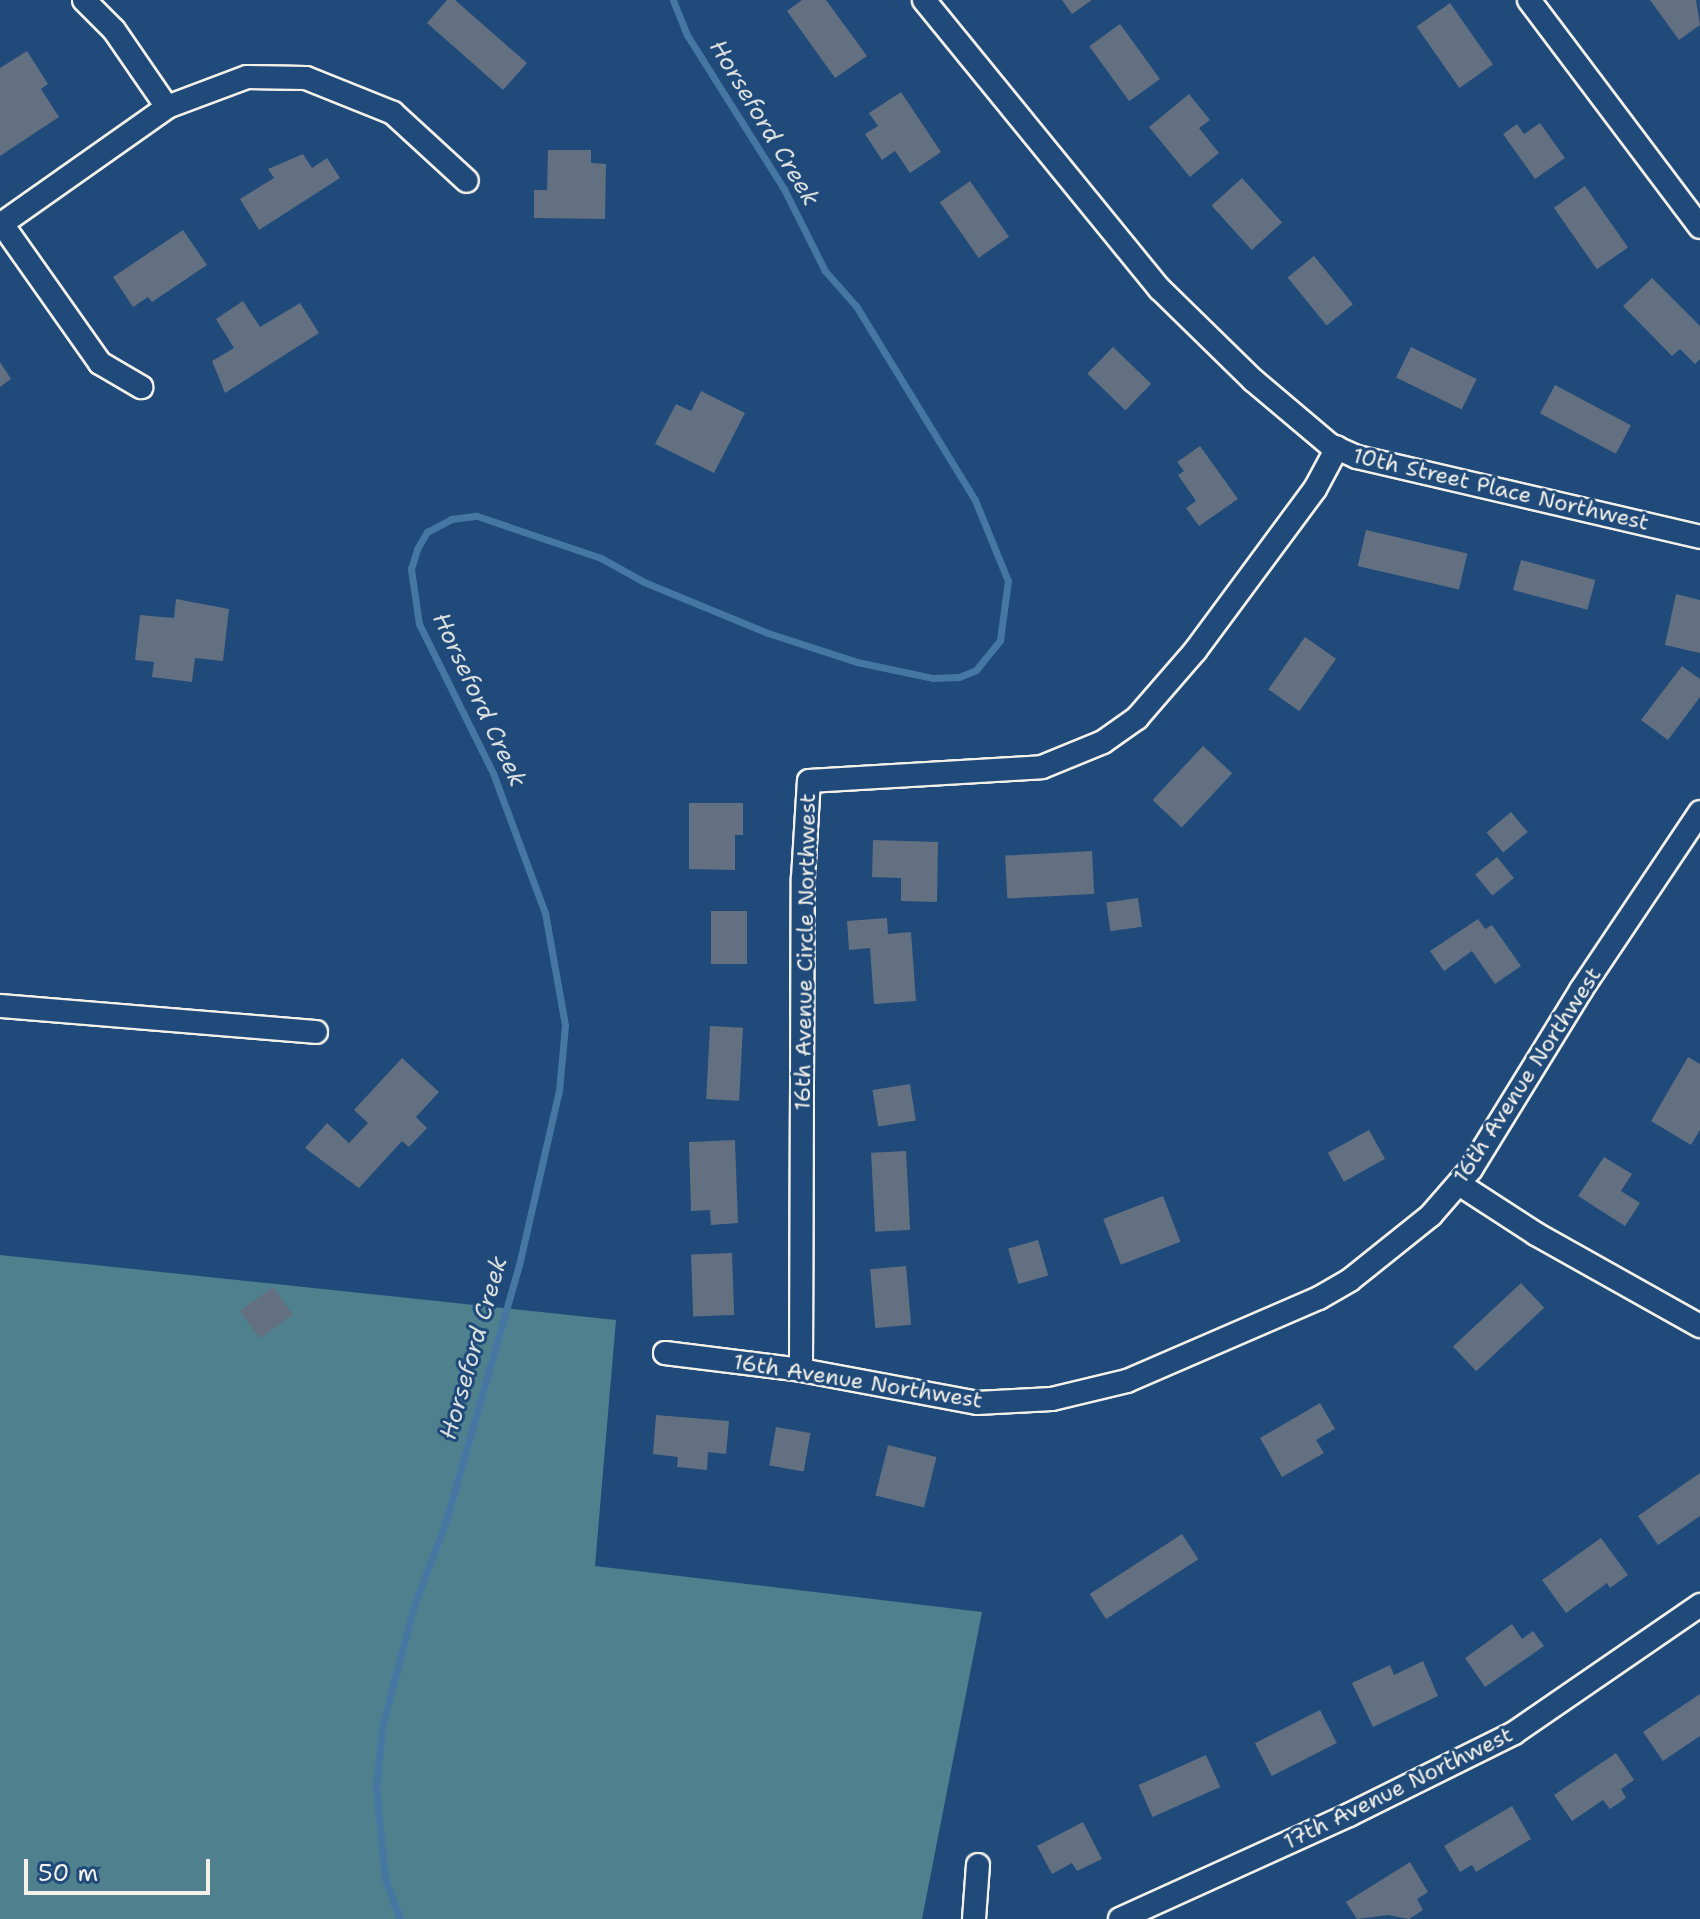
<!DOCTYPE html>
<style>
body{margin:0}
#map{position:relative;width:1700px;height:1919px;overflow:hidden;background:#1f4a7a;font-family:"Shantell Sans",sans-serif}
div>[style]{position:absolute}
.green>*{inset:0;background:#4e818d}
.stream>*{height:7px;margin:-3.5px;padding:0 3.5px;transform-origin:3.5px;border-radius:3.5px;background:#4577a2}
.building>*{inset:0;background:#627081;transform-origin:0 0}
.roads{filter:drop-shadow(2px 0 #f4f1e8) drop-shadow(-2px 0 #f4f1e8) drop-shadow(0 2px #f4f1e8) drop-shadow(0 -2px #f4f1e8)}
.minor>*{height:22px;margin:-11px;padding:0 11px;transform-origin:11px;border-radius:11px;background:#1f4a7a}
span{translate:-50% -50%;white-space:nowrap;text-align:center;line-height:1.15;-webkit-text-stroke:6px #1f4a7a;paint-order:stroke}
.street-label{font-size:22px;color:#f4f1e8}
.water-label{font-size:24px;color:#dadfde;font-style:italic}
.scale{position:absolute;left:24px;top:1859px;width:186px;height:36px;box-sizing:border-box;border:4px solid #f4f1e8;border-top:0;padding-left:10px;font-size:24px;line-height:28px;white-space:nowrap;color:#f4f1e8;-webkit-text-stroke:6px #1f4a7a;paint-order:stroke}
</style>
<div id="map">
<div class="green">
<i style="clip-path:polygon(0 1255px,616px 1320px,595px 1566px,982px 1612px,922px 1919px,0 1919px)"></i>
</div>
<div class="stream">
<i style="left:400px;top:1919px;width:44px;rotate:-110.1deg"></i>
<i style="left:385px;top:1878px;width:91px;rotate:-95.6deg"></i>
<i style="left:376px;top:1787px;width:64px;rotate:-83.8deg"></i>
<i style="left:383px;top:1723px;width:121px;rotate:-75.2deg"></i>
<i style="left:414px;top:1606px;width:91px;rotate:-69.4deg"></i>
<i style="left:446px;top:1521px;width:266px;rotate:-74.1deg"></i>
<i style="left:519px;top:1265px;width:179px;rotate:-77.1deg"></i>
<i style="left:559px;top:1091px;width:66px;rotate:-84.8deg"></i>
<i style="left:565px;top:1025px;width:114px;rotate:-100.1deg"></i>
<i style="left:545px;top:913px;width:149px;rotate:-110.4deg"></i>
<i style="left:493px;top:773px;width:166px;rotate:-116.4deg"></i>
<i style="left:419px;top:624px;width:56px;rotate:-98.3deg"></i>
<i style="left:411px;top:569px;width:21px;rotate:-73deg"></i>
<i style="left:417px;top:549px;width:20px;rotate:-60deg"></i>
<i style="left:427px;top:532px;width:27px;rotate:-28deg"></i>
<i style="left:451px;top:519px;width:26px;rotate:-7deg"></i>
<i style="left:477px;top:516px;width:131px;rotate:18.7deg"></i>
<i style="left:601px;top:558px;width:49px;rotate:29.2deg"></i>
<i style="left:644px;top:582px;width:134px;rotate:22.4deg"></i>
<i style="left:768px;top:633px;width:94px;rotate:18deg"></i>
<i style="left:857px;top:662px;width:78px;rotate:11.9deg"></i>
<i style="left:933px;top:678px;width:26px;rotate:-2deg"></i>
<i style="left:959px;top:677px;width:18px;rotate:-22deg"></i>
<i style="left:976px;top:670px;width:38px;rotate:-51deg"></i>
<i style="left:1000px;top:640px;width:60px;rotate:-82.3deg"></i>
<i style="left:1008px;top:581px;width:87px;rotate:-112.2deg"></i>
<i style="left:975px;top:500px;width:228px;rotate:-121.5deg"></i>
<i style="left:856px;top:306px;width:47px;rotate:-131.5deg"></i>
<i style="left:825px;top:271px;width:92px;rotate:-116.6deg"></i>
<i style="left:784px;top:189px;width:182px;rotate:-122.2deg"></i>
<i style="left:687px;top:35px;width:38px;rotate:-112deg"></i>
</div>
<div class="building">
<i style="clip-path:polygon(447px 0,455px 0,527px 63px,503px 90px,427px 23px)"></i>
<i style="clip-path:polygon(802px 0,826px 0,867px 56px,835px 78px,787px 11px)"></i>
<i style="clip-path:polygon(1062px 0,1092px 0,1072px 14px)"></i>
<i style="clip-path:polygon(1650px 0,1696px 0,1700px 25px,1679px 40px)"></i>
<i style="left:1450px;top:3px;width:75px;height:41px;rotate:55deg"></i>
<i style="left:1120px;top:24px;width:68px;height:38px;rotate:54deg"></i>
<i style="clip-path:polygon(27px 51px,48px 84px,41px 89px,59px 117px,0 156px,0 68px)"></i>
<i style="clip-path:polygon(901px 92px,941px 152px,910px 173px,895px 151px,882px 160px,865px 134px,878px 126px,869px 113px)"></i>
<i style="clip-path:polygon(1189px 94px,1210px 120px,1199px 128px,1219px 153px,1190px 177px,1149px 127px)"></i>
<i style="clip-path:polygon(1540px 123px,1565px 158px,1535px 179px,1503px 134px,1517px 124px,1524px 134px)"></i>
<i style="clip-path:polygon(548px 150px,591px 150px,591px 163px,606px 164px,605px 219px,534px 218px,534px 190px,547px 190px)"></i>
<i style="clip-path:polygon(303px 154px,312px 168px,327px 158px,340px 178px,259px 230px,240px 199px,274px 178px,268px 169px)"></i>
<i style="left:1242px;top:178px;width:60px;height:41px;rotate:48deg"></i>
<i style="left:970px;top:181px;width:68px;height:37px;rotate:55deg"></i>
<i style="left:1585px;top:186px;width:75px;height:38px;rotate:55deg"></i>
<i style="clip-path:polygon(183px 230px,207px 265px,152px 302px,148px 297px,133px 307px,113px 277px)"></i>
<i style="left:1314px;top:256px;width:62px;height:34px;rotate:51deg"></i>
<i style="clip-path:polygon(1652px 278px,1700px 326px,1700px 359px,1695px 364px,1680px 349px,1672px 356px,1623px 306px)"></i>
<i style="clip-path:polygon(243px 301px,260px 327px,300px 303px,319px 333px,225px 393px,212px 361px,234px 348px,216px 319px)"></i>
<i style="left:1113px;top:347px;width:53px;height:37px;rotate:44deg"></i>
<i style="left:1411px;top:347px;width:73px;height:34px;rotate:26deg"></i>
<i style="clip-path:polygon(0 362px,11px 379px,0 387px)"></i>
<i style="left:1555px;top:385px;width:86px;height:32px;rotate:28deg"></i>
<i style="clip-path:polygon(701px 391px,745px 413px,714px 473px,655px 444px,676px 404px,691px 411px)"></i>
<i style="clip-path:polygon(1200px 446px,1238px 499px,1199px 526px,1186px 508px,1196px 501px,1178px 475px,1184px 471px,1177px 462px)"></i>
<i style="left:1366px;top:530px;width:104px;height:37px;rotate:13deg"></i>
<i style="left:1521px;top:560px;width:77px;height:31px;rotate:15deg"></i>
<i style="clip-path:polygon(1676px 594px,1700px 600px,1700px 653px,1665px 645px)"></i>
<i style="clip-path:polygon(176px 599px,229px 609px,223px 661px,195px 658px,192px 682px,152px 677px,154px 662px,135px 660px,140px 615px,174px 618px)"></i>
<i style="left:1305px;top:637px;width:38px;height:64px;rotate:35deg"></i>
<i style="clip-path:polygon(1682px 666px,1700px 679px,1700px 697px,1668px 740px,1641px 720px)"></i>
<i style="left:1203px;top:746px;width:40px;height:74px;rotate:43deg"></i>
<i style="clip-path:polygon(689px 803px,743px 803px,743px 835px,735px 835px,735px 870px,689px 869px)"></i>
<i style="left:1511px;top:812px;width:26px;height:32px;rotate:50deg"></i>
<i style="clip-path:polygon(873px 840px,938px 842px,937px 902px,901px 901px,901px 878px,872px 877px)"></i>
<i style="left:1092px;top:851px;width:43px;height:87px;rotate:87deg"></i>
<i style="left:1497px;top:857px;width:27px;height:28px;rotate:51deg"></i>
<i style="left:1138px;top:898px;width:29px;height:32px;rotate:82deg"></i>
<i style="left:711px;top:911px;width:36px;height:53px"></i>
<i style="clip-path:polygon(887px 918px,888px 934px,911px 932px,916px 1001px,874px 1004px,870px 948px,849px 950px,847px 921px)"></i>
<i style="clip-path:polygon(1478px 919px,1485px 929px,1492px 925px,1521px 966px,1495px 984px,1472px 951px,1444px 971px,1430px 951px)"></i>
<i style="left:710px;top:1026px;width:33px;height:73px;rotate:3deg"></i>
<i style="clip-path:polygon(1688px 1057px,1700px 1064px,1700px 1130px,1691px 1145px,1651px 1121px)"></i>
<i style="clip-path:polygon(402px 1058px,439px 1092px,416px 1117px,427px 1128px,409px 1147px,402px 1141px,359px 1188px,305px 1148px,327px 1123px,349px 1143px,368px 1123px,354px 1110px)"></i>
<i style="left:910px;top:1084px;width:37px;height:38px;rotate:81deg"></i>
<i style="left:1369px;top:1130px;width:33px;height:47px;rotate:61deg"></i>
<i style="clip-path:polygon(735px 1140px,738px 1223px,711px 1225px,710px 1210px,691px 1211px,689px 1142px)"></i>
<i style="left:906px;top:1151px;width:79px;height:35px;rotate:87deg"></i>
<i style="clip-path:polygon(1604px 1157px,1632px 1174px,1621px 1191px,1640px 1203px,1625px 1226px,1578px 1196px)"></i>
<i style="left:1163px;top:1196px;width:49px;height:64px;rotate:69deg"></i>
<i style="left:1038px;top:1240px;width:37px;height:31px;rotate:74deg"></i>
<i style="left:732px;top:1253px;width:62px;height:41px;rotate:88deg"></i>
<i style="left:906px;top:1266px;width:59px;height:36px;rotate:85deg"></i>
<i style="left:1521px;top:1283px;width:34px;height:93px;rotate:47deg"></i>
<i style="left:273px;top:1287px;width:34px;height:41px;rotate:54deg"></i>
<i style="clip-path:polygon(1320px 1403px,1335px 1429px,1316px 1440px,1324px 1453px,1282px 1477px,1260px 1438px)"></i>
<i style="clip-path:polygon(656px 1415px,729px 1421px,726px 1454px,708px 1452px,707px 1470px,677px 1467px,678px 1457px,653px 1454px)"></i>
<i style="left:776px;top:1427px;width:35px;height:39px;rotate:10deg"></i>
<i style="left:888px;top:1445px;width:50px;height:52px;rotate:14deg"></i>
<i style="clip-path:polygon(1700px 1473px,1700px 1516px,1658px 1545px,1638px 1516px)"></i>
<i style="left:1182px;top:1534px;width:30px;height:110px;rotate:57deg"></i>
<i style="clip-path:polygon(1601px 1538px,1628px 1575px,1610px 1588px,1607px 1583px,1566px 1613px,1542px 1580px)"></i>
<i style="clip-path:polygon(1512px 1624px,1522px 1639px,1533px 1631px,1544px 1646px,1485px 1687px,1465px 1658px)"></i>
<i style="clip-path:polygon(1423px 1661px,1438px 1696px,1373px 1727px,1352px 1683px,1390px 1665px,1394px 1675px)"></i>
<i style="clip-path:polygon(1700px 1694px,1700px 1736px,1663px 1761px,1643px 1732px)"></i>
<i style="left:1320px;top:1710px;width:37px;height:73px;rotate:63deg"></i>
<i style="clip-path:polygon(1616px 1753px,1634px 1780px,1621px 1789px,1626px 1798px,1610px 1809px,1603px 1800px,1572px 1821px,1554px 1795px)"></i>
<i style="left:1206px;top:1755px;width:35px;height:74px;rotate:66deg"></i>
<i style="clip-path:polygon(1512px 1806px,1531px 1839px,1476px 1872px,1472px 1865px,1460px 1872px,1444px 1846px)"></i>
<i style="clip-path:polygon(1083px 1822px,1102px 1859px,1077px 1871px,1072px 1863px,1052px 1874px,1037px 1846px)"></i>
<i style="clip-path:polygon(1410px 1862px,1428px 1892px,1417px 1899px,1423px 1910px,1409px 1919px,1388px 1915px,1357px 1919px,1346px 1902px)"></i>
</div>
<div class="roads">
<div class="minor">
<i style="left:84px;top:0;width:42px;rotate:45deg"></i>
<i style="left:114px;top:30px;width:93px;rotate:55.5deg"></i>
<i style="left:924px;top:0;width:373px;rotate:50.8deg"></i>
<i style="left:1160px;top:289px;width:130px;rotate:44.4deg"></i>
<i style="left:1253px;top:380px;width:101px;rotate:40.2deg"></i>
<i style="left:1330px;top:445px;width:30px;rotate:24deg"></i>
<i style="left:1357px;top:457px;width:352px;rotate:13.1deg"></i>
<i style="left:1529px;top:0;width:284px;rotate:53deg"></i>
<i style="left:2px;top:224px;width:170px;rotate:54.8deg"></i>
<i style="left:100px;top:363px;width:48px;rotate:30.3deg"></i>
<i style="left:0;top:225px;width:204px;rotate:-35.2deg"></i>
<i style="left:167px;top:107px;width:85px;rotate:-20.6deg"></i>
<i style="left:247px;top:77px;width:59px;rotate:1deg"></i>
<i style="left:306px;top:78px;width:94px;rotate:21.9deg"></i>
<i style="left:393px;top:113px;width:100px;rotate:42.6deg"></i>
<i style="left:0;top:1006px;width:317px;rotate:4.7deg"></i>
<i style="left:1459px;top:1184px;width:92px;rotate:33deg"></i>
<i style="left:1536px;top:1234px;width:188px;rotate:29.3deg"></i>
<i style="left:665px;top:1353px;width:137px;rotate:7.1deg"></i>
<i style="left:801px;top:1370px;width:179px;rotate:10.6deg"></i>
<i style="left:977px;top:1403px;width:75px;rotate:-3.1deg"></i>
<i style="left:1052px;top:1399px;width:77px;rotate:-13.5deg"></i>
<i style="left:1127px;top:1381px;width:209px;rotate:-23.4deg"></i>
<i style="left:1319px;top:1298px;width:36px;rotate:-30deg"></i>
<i style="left:1350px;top:1280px;width:104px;rotate:-38.7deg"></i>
<i style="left:1431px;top:1215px;width:61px;rotate:-49deg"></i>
<i style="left:1471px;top:1169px;width:210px;rotate:-58.4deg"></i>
<i style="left:1581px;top:990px;width:214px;rotate:-56.2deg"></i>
<i style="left:801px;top:1370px;width:492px;rotate:-89.8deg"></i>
<i style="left:803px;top:878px;width:97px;rotate:-86.5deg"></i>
<i style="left:809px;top:781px;width:233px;rotate:-3.4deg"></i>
<i style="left:1042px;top:767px;width:66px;rotate:-22.3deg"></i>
<i style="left:1103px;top:742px;width:42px;rotate:-35.2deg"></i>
<i style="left:1137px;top:718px;width:89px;rotate:-49.1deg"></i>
<i style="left:1195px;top:651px;width:202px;rotate:-53.5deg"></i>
<i style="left:1315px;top:489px;width:47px;rotate:-61.8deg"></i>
<i style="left:974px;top:1919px;width:54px;rotate:-85.8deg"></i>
<i style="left:1120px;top:1919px;width:252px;rotate:-24.4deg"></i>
<i style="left:1349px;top:1815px;width:184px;rotate:-26.4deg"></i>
<i style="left:1514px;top:1733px;width:226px;rotate:-34.5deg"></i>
</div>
</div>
<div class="street-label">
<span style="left:1501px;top:489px;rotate:13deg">10th Street Place Northwest</span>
<span style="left:805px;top:952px;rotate:-89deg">16th Avenue Circle Northwest</span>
<span style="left:1527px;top:1075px;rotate:-57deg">16th Avenue Northwest</span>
<span style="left:858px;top:1381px;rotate:9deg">16th Avenue Northwest</span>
<span style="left:1398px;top:1788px;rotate:-26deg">17th Avenue Northwest</span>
</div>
<div class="water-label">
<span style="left:764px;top:123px;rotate:59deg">Horseford Creek</span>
<span style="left:479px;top:700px;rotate:65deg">Horseford Creek</span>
<span style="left:474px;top:1348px;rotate:-74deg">Horseford Creek</span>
</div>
<div class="scale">50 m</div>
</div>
